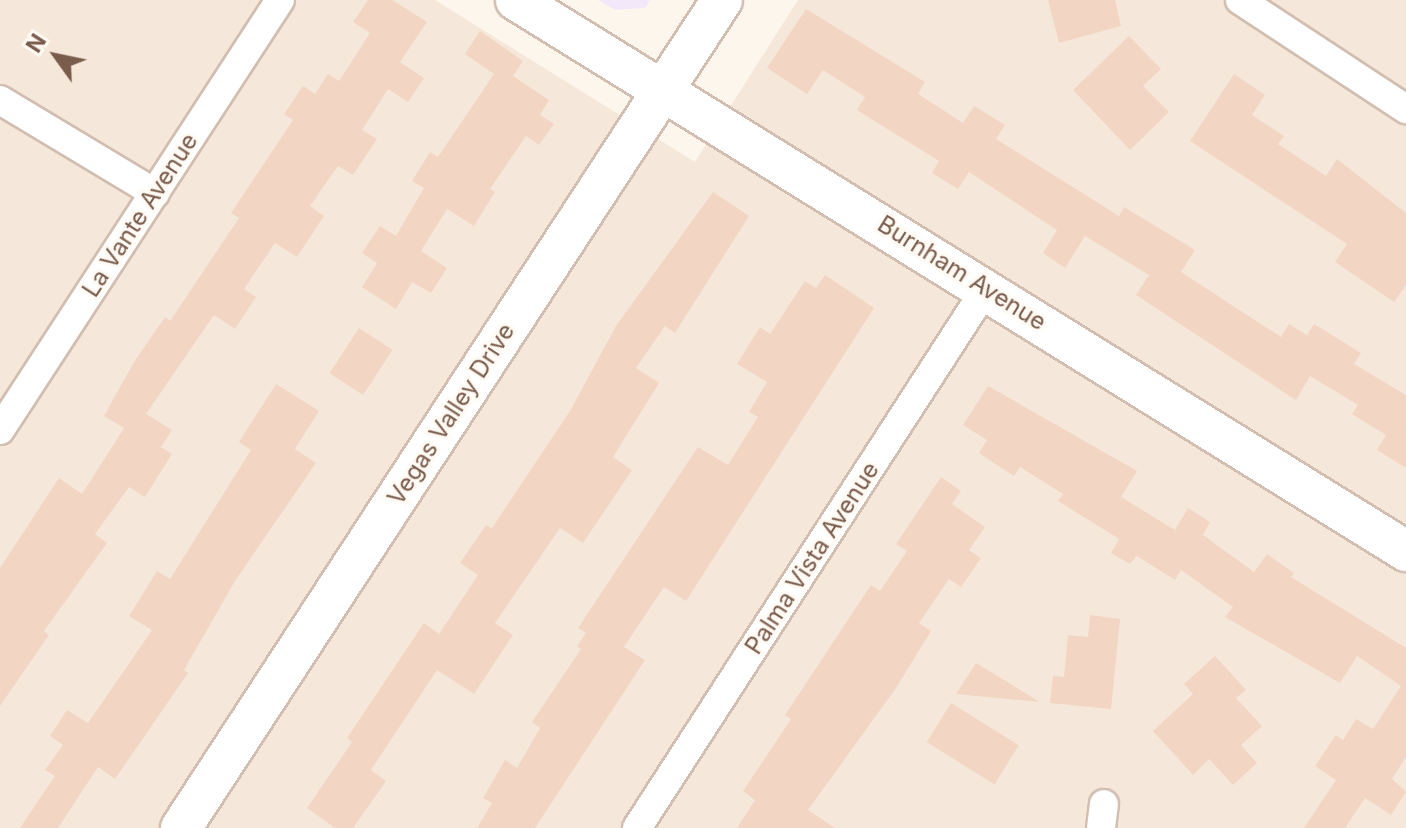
<!DOCTYPE html>
<style>
body{margin:0}
#map{position:relative;width:1406px;height:828px;overflow:hidden;background:#fdf6ec;font-family:Inter,sans-serif}
div>[style]{position:absolute}
.residential>*{inset:0;background:#f5e8da}
.education>*{inset:0;background:#f3e8fa}
.building>*{inset:0;background:#f3d5c3;transform-origin:0 0}
.roads{filter:drop-shadow(2px 0 #d1beb0) drop-shadow(-2px 0 #d1beb0) drop-shadow(0 2px #d1beb0) drop-shadow(0 -2px #d1beb0)}
.street>*{height:28px;margin:-14px;padding:0 14px;transform-origin:14px;border-radius:14px;background:#fff}
.secondary>*{height:40px;margin:-20px;padding:0 20px;transform-origin:20px;border-radius:20px;background:#fff}
span{translate:-50% -50%;white-space:nowrap;text-align:center;line-height:1.15;-webkit-text-stroke:6px #fffaf3;paint-order:stroke}
.street-label{font-size:24px;color:#7a5c4d}
.north{position:absolute;left:16px;top:16px;width:80px;height:80px;-webkit-text-stroke:6px #fffaf3;paint-order:stroke;rotate:303deg;font-size:22px;font-weight:700;line-height:32px;text-align:center;color:#7a5c4d}
.north::after{content:'';display:block;margin:auto;width:28px;height:36px;background:#7a5c4d;clip-path:polygon(50% 0,100% 100%,50% 72%,0 100%)}
</style>
<div id="map">
<div class="residential">
<i style="clip-path:polygon(0 0,435px 0,695px 162px,798px 0,1406px 0,1406px 828px,0 828px)"></i>
</div>
<div class="education">
<i style="clip-path:polygon(598px 0,650px 0,645px 8px,615px 10px)"></i>
</div>
<div class="building">
<i style="clip-path:polygon(368px 0,392px 0,427px 22px,400px 62px,424px 78px,408px 102px,388px 89px,362px 130px,377px 139px,353px 175px,338px 166px,310px 206px,324px 216px,297px 257px,275px 243px,244px 289px,256px 297px,235px 329px,214px 315px,146px 414px,172px 430px,161px 447px,172px 454px,145px 497px,129px 487px,95px 534px,107px 543px,44px 631px,49px 635px,0 706px,0 568px,59px 478px,82px 494px,124px 428px,104px 416px,134px 362px,165px 317px,170px 321px,239px 218px,231px 213px,293px 120px,284px 114px,303px 86px,315px 94px,328px 74px,339px 81px,370px 33px,353px 22px)"></i>
<i style="clip-path:polygon(1048px 0,1115px 0,1121px 26px,1059px 43px)"></i>
<i style="clip-path:polygon(806px 9px,925px 82px,918px 94px,963px 123px,974px 106px,1005px 125px,996px 139px,1119px 216px,1124px 207px,1195px 250px,1181px 272px,1281px 337px,1289px 324px,1307px 335px,1314px 324px,1361px 353px,1354px 364px,1406px 395px,1406px 468px,1377px 450px,1386px 435px,1352px 414px,1358px 405px,1310px 376px,1296px 400px,1136px 295px,1149px 275px,1085px 236px,1065px 268px,1043px 253px,1057px 230px,969px 172px,958px 189px,932px 173px,939px 161px,857px 110px,865px 97px,823px 70px,807px 94px,767px 68px)"></i>
<i style="clip-path:polygon(480px 31px,523px 61px,513px 76px,549px 100px,540px 115px,554px 124px,539px 145px,526px 136px,490px 189px,495px 192px,474px 226px,447px 209px,421px 251px,447px 268px,431px 293px,412px 282px,396px 309px,362px 287px,377px 263px,362px 253px,380px 226px,396px 236px,424px 188px,412px 181px,430px 152px,438px 157px,494px 74px,465px 54px)"></i>
<i style="clip-path:polygon(1129px 36px,1161px 69px,1143px 86px,1169px 112px,1130px 150px,1073px 90px)"></i>
<i style="clip-path:polygon(1234px 74px,1265px 95px,1252px 115px,1284px 136px,1278px 144px,1326px 176px,1337px 159px,1406px 213px,1406px 285px,1394px 302px,1335px 262px,1347px 244px,1190px 141px)"></i>
<i style="clip-path:polygon(713px 192px,749px 216px,675px 333px,665px 326px,636px 368px,659px 383px,613px 457px,632px 470px,583px 543px,560px 528px,495px 623px,513px 635px,474px 694px,437px 670px,371px 770px,386px 781px,353px 828px,335px 828px,307px 808px,352px 742px,347px 738px,424px 623px,439px 634px,478px 575px,460px 563px,486px 525px,492px 528px,570px 411px,616px 326px)"></i>
<i style="clip-path:polygon(825px 275px,874px 308px,686px 601px,664px 587px,624px 647px,645px 660px,535px 828px,477px 828px,492px 803px,483px 798px,505px 760px,517px 768px,540px 728px,532px 722px,581px 649px,577px 646px,586px 633px,578px 628px,698px 447px,728px 465px,758px 417px,749px 412px,767px 382px,737px 364px,760px 327px,770px 334px,805px 281px,816px 288px)"></i>
<i style="left:359px;top:328px;width:40px;height:54px;rotate:33deg"></i>
<i style="clip-path:polygon(276px 384px,319px 411px,295px 449px,316px 463px,235px 581px,184px 670px,188px 673px,115px 779px,98px 767px,58px 828px,20px 828px,55px 776px,45px 770px,63px 745px,50px 736px,67px 710px,88px 723px,152px 630px,129px 616px,157px 571px,170px 579px,251px 450px,239px 442px)"></i>
<i style="clip-path:polygon(988px 386px,1137px 471px,1121px 497px,1175px 530px,1188px 508px,1210px 522px,1203px 535px,1254px 572px,1267px 554px,1294px 573px,1291px 577px,1406px 648px,1406px 757px,1392px 779px,1406px 792px,1391px 815px,1365px 798px,1345px 828px,1304px 828px,1336px 780px,1315px 766px,1336px 735px,1343px 740px,1356px 719px,1373px 729px,1401px 686px,1357px 656px,1340px 683px,1225px 617px,1233px 607px,1181px 570px,1175px 580px,1137px 556px,1130px 564px,1111px 553px,1119px 539px,1058px 501px,1063px 494px,1020px 467px,1014px 476px,979px 453px,987px 440px,963px 425px)"></i>
<i style="clip-path:polygon(941px 477px,961px 491px,952px 504px,985px 527px,969px 550px,981px 558px,961px 587px,949px 579px,919px 623px,931px 631px,896px 688px,808px 810px,835px 828px,737px 828px,755px 800px,743px 791px,791px 719px,785px 715px,871px 585px,880px 591px,907px 551px,896px 544px)"></i>
<i style="clip-path:polygon(1090px 615px,1120px 619px,1111px 709px,1050px 703px,1053px 676px,1064px 677px,1068px 635px,1088px 637px)"></i>
<i style="clip-path:polygon(1215px 656px,1246px 690px,1236px 698px,1262px 726px,1241px 745px,1257px 763px,1233px 785px,1209px 759px,1193px 775px,1153px 731px,1193px 694px,1184px 684px)"></i>
<i style="clip-path:polygon(976px 663px,1040px 702px,956px 694px)"></i>
<i style="left:951px;top:703px;width:80px;height:46px;rotate:32deg"></i>
</div>
<div class="roads">
<div class="street">
<i style="left:1240px;top:0;width:199px;rotate:33.3deg"></i>
<i style="left:0;top:100px;width:181px;rotate:31deg"></i>
<i style="left:0;top:430px;width:513px;rotate:-56.93deg"></i>
<i style="left:637px;top:828px;width:644px;rotate:-57.1deg"></i>
<i style="left:1101px;top:828px;width:24px;rotate:-83deg"></i>
</div>
<div class="secondary">
<i style="left:516px;top:0;width:1047px;rotate:31.76deg"></i>
<i style="left:181px;top:828px;width:989px;rotate:-56.84deg"></i>
</div>
</div>
<div class="street-label">
<span style="left:140px;top:215px;rotate:-57deg">La Vante Avenue</span>
<span style="left:962px;top:273px;rotate:32deg">Burnham Avenue</span>
<span style="left:451px;top:414px;rotate:-57deg">Vegas Valley Drive</span>
<span style="left:812px;top:558px;rotate:-57deg">Palma Vista Avenue</span>
</div>
<div class="north">N</div>
</div>
